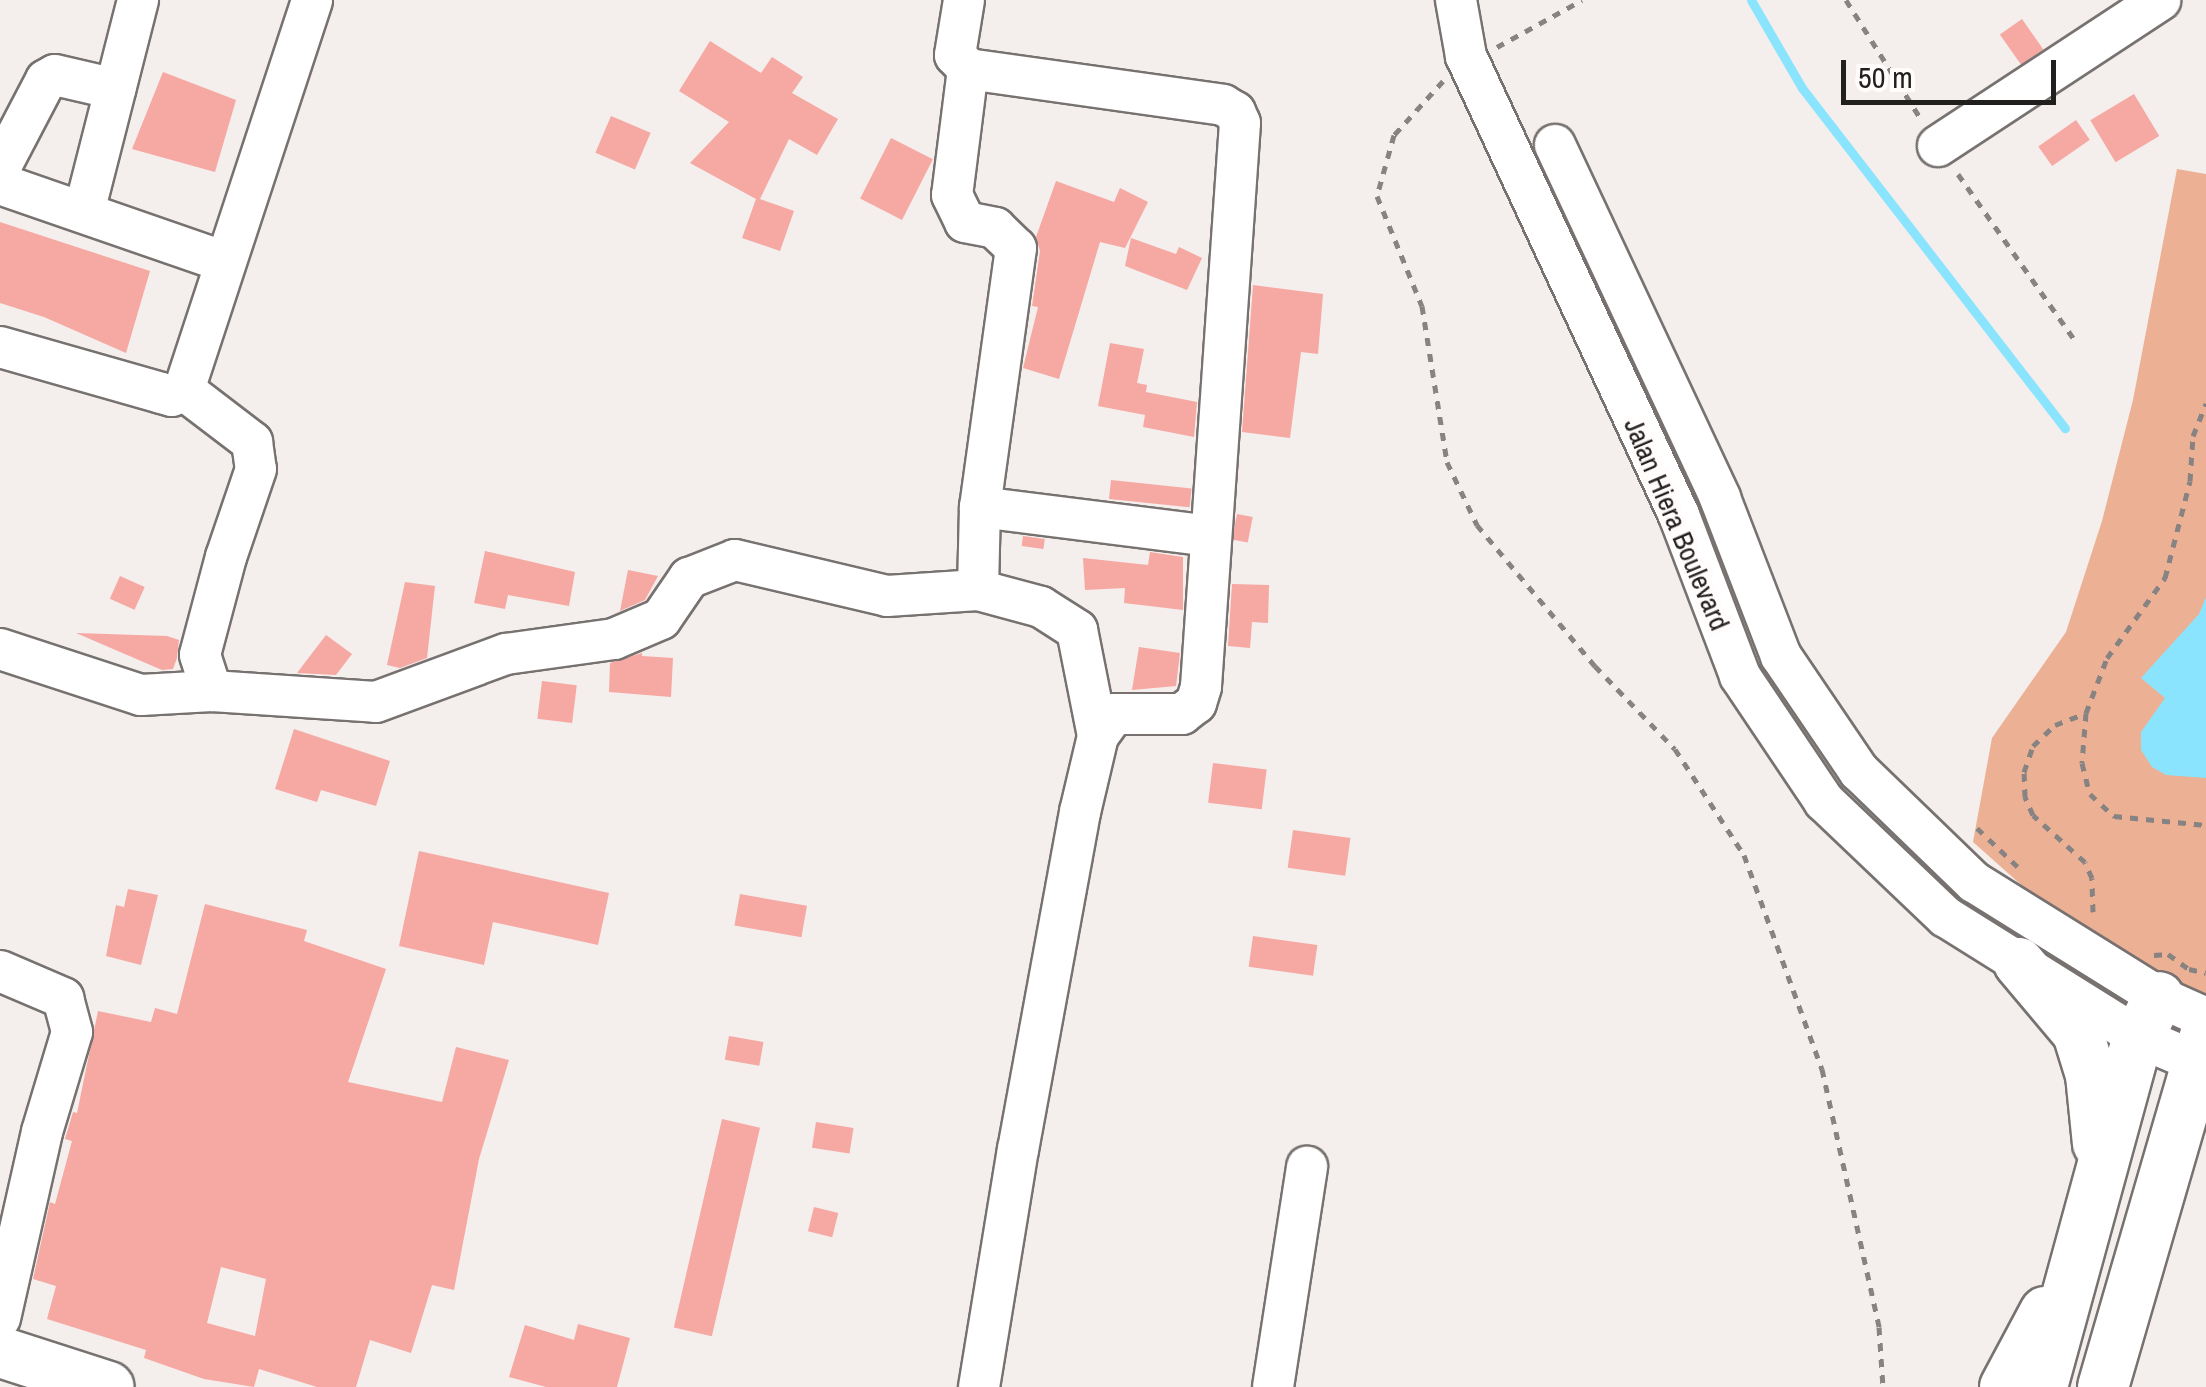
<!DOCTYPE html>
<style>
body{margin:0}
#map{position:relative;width:2206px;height:1387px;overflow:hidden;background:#f4eeec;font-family:"Archivo Narrow",sans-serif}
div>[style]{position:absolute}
.green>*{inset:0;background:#ecb094}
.water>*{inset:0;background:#8ae4fd}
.stream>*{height:9px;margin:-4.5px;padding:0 4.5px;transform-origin:4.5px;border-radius:4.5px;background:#8ae4fd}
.building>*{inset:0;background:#f6a8a3;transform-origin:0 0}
.path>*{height:5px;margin-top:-2.5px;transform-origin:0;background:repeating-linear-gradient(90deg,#878382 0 8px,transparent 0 16px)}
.roads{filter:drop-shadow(2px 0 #777270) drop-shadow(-2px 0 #777270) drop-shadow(0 2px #777270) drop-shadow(0 -2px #777270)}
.minor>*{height:40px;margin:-20px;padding:0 20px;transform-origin:20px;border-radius:20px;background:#fff}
.major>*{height:50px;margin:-25px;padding:0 25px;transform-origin:25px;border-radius:25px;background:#fff}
span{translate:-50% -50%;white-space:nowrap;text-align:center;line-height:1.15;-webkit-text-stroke:10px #fffcfb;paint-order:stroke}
.street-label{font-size:28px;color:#22201f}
.scale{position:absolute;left:1841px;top:60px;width:215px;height:45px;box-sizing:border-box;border:5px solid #22201f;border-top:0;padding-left:12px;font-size:30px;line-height:35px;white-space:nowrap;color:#22201f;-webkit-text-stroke:8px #fffcfb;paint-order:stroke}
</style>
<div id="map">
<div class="green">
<i style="clip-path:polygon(2177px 169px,2206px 174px,2206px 996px,2133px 961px,2036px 898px,1973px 842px,1992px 738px,2066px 632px,2102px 521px,2133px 400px)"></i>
</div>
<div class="water">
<i style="clip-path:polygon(2206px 597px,2206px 778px,2166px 775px,2152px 767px,2141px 750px,2141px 732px,2165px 698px,2141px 678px,2199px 614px)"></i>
</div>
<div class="stream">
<i style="left:1751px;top:0;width:102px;rotate:59.9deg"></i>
<i style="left:1802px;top:88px;width:430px;rotate:52.3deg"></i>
</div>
<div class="building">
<i style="left:2022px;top:19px;width:37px;height:27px;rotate:55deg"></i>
<i style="clip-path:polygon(710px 41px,761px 73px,772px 57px,803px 77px,792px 93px,838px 119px,817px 155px,789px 139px,760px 199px,794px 211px,780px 251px,742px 238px,756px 199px,690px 163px,729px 122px,679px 91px)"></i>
<i style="clip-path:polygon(163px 72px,236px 100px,215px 172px,132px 149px)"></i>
<i style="left:2134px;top:94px;width:49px;height:51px;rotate:59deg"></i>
<i style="left:611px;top:116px;width:43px;height:40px;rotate:23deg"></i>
<i style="left:2076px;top:120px;width:24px;height:46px;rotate:55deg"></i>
<i style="left:891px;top:138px;width:47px;height:68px;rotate:27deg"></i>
<i style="clip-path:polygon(1056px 181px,1114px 202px,1120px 188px,1148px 202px,1125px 248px,1100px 242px,1059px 379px,1023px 368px,1038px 307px,1032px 306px,1040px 251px,1036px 237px)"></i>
<i style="clip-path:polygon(0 222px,150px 271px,126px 353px,44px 317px,0 303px)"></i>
<i style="clip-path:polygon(1131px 238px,1176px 254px,1179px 247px,1202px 258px,1187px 290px,1125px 266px)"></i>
<i style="clip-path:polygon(1253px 285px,1323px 294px,1318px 354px,1301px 352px,1290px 438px,1242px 432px)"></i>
<i style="clip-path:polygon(1110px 343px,1144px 349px,1137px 383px,1147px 385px,1146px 392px,1197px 402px,1194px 437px,1143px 427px,1145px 415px,1098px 406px)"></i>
<i style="left:1111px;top:480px;width:81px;height:19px;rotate:6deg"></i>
<i style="left:1237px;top:514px;width:16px;height:26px;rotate:11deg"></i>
<i style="left:1023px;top:536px;width:22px;height:10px;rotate:8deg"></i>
<i style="clip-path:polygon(485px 551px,575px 572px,569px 606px,508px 595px,505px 609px,474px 603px)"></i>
<i style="clip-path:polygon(1150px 552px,1183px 557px,1183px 610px,1124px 603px,1125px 588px,1085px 590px,1083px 558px,1148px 565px)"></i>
<i style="clip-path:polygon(628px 570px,658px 576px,645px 600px,620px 611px)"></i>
<i style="left:120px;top:576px;width:27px;height:25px;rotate:24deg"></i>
<i style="clip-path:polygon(405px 582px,435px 586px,427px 658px,400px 668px,387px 665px)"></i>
<i style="clip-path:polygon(1232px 584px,1269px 585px,1268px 623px,1252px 622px,1250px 648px,1228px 646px)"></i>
<i style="clip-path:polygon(76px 633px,167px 636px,179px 640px,177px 658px,173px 669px,162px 670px)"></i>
<i style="clip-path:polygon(326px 635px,352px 654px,336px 675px,297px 673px)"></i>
<i style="clip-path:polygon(1139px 647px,1180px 653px,1176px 686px,1132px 690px)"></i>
<i style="clip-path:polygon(642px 653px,642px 656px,673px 658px,671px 697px,609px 692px,610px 663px)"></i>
<i style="left:542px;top:681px;width:35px;height:38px;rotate:7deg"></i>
<i style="clip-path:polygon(294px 729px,390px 761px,376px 806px,321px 790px,317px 802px,275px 789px)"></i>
<i style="left:1213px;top:763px;width:54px;height:40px;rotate:7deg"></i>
<i style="left:1293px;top:830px;width:58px;height:38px;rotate:8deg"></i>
<i style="clip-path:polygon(419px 851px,609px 893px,598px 945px,493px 922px,484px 965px,399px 946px)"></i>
<i style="clip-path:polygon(128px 889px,158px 895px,141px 965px,106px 956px,116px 905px,124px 907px)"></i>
<i style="left:740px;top:894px;width:68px;height:32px;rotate:10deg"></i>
<i style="clip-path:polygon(evenodd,205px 904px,307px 930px,304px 941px,386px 969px,348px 1082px,442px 1102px,456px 1047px,509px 1060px,479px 1159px,454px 1290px,432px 1285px,411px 1353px,370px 1340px,356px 1387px,317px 1387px,259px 1369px,254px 1387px,204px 1379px,144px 1358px,146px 1350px,47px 1319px,56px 1286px,33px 1279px,50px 1202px,55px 1204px,72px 1141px,65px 1139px,73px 1112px,77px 1113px,98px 1011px,151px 1022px,155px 1008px,177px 1014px,205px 904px,221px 1267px,266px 1279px,255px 1336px,207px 1323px,221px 1267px)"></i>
<i style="left:1253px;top:936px;width:65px;height:31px;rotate:8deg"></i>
<i style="left:729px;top:1036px;width:35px;height:24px;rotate:10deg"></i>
<i style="left:722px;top:1119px;width:39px;height:214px;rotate:13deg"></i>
<i style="left:816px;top:1122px;width:38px;height:26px;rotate:9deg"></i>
<i style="left:814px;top:1207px;width:25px;height:25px;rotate:14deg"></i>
<i style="clip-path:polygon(578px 1324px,630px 1338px,617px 1387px,546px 1387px,509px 1377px,525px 1325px,574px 1340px)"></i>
</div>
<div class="path">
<i style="left:1846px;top:0;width:141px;rotate:57.8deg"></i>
<i style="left:1497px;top:47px;width:97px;rotate:-28.9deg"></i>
<i style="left:1443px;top:81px;width:73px;rotate:132.2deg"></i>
<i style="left:1394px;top:135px;width:63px;rotate:105.6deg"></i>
<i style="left:1377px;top:196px;width:119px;rotate:67.8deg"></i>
<i style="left:1422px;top:306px;width:158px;rotate:80.9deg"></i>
<i style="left:1447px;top:462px;width:70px;rotate:64.5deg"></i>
<i style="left:1477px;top:525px;width:184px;rotate:50.1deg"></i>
<i style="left:1595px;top:666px;width:115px;rotate:46.1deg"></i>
<i style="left:1675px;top:749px;width:126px;rotate:56.9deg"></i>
<i style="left:1744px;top:855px;width:228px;rotate:70deg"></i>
<i style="left:1822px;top:1069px;width:264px;rotate:77.5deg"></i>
<i style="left:1879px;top:1327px;width:60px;rotate:86.2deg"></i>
<i style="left:1958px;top:174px;width:202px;rotate:54.9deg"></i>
<i style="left:2086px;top:713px;width:59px;rotate:-69.1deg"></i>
<i style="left:2107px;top:658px;width:99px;rotate:-54.1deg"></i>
<i style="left:2165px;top:578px;width:100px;rotate:-75.5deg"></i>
<i style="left:2190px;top:481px;width:45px;rotate:-86.2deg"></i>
<i style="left:2193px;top:436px;width:35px;rotate:-68deg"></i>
<i style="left:1977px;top:828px;width:57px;rotate:43.6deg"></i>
<i style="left:2093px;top:912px;width:34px;rotate:-92deg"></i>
<i style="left:2092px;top:878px;width:17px;rotate:-114deg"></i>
<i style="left:2085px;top:862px;width:70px;rotate:-137.9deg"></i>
<i style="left:2033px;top:815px;width:20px;rotate:-114deg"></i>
<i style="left:2025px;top:797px;width:25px;rotate:-92deg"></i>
<i style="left:2024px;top:772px;width:28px;rotate:-71deg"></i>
<i style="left:2033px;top:746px;width:30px;rotate:-44deg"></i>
<i style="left:2055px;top:725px;width:33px;rotate:-21deg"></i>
<i style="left:2086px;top:713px;width:50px;rotate:94.6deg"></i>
<i style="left:2082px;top:763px;width:32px;rotate:76deg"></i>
<i style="left:2090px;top:794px;width:33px;rotate:43deg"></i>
<i style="left:2114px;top:816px;width:92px;rotate:5.6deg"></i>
<i style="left:2154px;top:955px;width:14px;rotate:-4deg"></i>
<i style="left:2168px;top:954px;width:26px;rotate:36deg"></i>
<i style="left:2189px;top:969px;width:17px;rotate:13deg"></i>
</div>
<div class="roads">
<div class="minor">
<i style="left:964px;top:0;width:56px;rotate:99.3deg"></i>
<i style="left:955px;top:55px;width:19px;rotate:47deg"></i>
<i style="left:968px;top:69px;width:258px;rotate:8deg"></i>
<i style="left:1223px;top:105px;width:14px;rotate:30deg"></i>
<i style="left:1235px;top:112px;width:12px;rotate:66deg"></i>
<i style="left:1240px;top:123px;width:565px;rotate:93.96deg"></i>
<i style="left:1201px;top:687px;width:17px;rotate:107deg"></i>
<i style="left:1196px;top:703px;width:18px;rotate:142deg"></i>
<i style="left:1182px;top:714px;width:68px;rotate:180deg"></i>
<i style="left:1114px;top:714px;width:27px;rotate:126deg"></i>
<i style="left:1098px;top:736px;width:78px;rotate:103.3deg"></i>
<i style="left:1080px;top:812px;width:343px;rotate:100.4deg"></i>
<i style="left:1018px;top:1149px;width:241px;rotate:99.3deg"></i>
<i style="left:1456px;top:0;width:57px;rotate:79.9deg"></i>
<i style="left:1466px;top:56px;width:506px;rotate:65.11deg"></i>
<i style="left:1679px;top:515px;width:172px;rotate:69.2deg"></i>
<i style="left:1740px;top:676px;width:151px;rotate:56.1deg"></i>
<i style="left:1824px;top:801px;width:168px;rotate:43.6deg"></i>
<i style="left:1946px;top:917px;width:226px;rotate:32deg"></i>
<i style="left:2138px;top:1037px;width:74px;rotate:23.1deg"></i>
<i style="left:968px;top:69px;width:127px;rotate:97.2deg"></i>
<i style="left:952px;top:195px;width:30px;rotate:64deg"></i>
<i style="left:965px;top:222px;width:31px;rotate:11deg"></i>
<i style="left:995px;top:228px;width:29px;rotate:44deg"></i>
<i style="left:1016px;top:248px;width:261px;rotate:97.9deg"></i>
<i style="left:980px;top:507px;width:83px;rotate:91.4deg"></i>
<i style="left:978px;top:590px;width:65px;rotate:15.1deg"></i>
<i style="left:1041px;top:607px;width:43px;rotate:32.6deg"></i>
<i style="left:1077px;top:630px;width:108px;rotate:78.8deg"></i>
<i style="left:1555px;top:145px;width:390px;rotate:64.9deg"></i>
<i style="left:1720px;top:498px;width:169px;rotate:68.9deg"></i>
<i style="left:1781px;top:656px;width:139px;rotate:55.9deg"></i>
<i style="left:1859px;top:771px;width:160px;rotate:44deg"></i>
<i style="left:1974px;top:882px;width:218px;rotate:31.9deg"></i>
<i style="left:2159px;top:997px;width:51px;rotate:24.1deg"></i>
<i style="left:1938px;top:146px;width:266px;rotate:-33.3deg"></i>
<i style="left:0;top:168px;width:99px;rotate:-62.4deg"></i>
<i style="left:46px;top:80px;width:10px;rotate:-29deg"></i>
<i style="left:55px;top:75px;width:62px;rotate:13.1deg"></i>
<i style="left:0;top:184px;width:238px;rotate:19.1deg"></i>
<i style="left:84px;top:212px;width:219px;rotate:-75.7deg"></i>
<i style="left:0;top:347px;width:167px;rotate:15.9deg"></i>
<i style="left:161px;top:393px;width:11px;rotate:15deg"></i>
<i style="left:172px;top:396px;width:13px;rotate:-27deg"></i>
<i style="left:184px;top:390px;width:410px;rotate:-71.8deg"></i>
<i style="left:184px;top:390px;width:86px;rotate:37.4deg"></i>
<i style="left:252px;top:442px;width:27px;rotate:82deg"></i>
<i style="left:256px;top:469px;width:93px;rotate:108.8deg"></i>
<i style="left:226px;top:557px;width:101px;rotate:104.9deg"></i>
<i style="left:200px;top:655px;width:38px;rotate:72deg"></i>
<i style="left:980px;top:507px;width:231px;rotate:7.2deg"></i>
<i style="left:0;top:649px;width:148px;rotate:18.1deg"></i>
<i style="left:141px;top:695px;width:71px;rotate:-3.2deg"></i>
<i style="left:212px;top:691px;width:164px;rotate:3.8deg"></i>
<i style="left:376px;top:702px;width:139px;rotate:-20.3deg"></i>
<i style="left:506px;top:654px;width:109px;rotate:-7.9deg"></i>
<i style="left:614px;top:639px;width:51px;rotate:-23.1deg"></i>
<i style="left:661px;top:619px;width:50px;rotate:-55.7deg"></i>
<i style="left:689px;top:578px;width:49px;rotate:-21.4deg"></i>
<i style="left:735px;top:560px;width:156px;rotate:13.3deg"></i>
<i style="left:887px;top:596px;width:91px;rotate:-3.8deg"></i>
<i style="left:0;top:971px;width:69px;rotate:23.2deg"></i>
<i style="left:63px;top:998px;width:35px;rotate:75deg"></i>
<i style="left:72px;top:1032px;width:104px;rotate:106.7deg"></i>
<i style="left:42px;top:1132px;width:191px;rotate:102.7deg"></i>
<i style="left:1273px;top:1387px;width:223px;rotate:-81.2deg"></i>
</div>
<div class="major">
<i style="left:2019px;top:963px;width:92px;rotate:49.9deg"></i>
<i style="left:2078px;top:1033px;width:44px;rotate:72.8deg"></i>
<i style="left:2091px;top:1075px;width:69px;rotate:84.2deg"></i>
<i style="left:0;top:1352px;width:114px;rotate:17.8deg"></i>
<i style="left:2005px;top:1387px;width:85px;rotate:-61.9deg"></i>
<i style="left:2042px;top:1387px;width:363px;rotate:-74.7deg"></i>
<i style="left:2138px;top:1037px;width:45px;rotate:-62.3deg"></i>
<i style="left:2103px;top:1387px;width:369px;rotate:-73.8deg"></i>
</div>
</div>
<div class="street-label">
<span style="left:1677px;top:524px;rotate:67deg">Jalan Hiera Boulevard</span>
</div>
<div class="scale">50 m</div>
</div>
